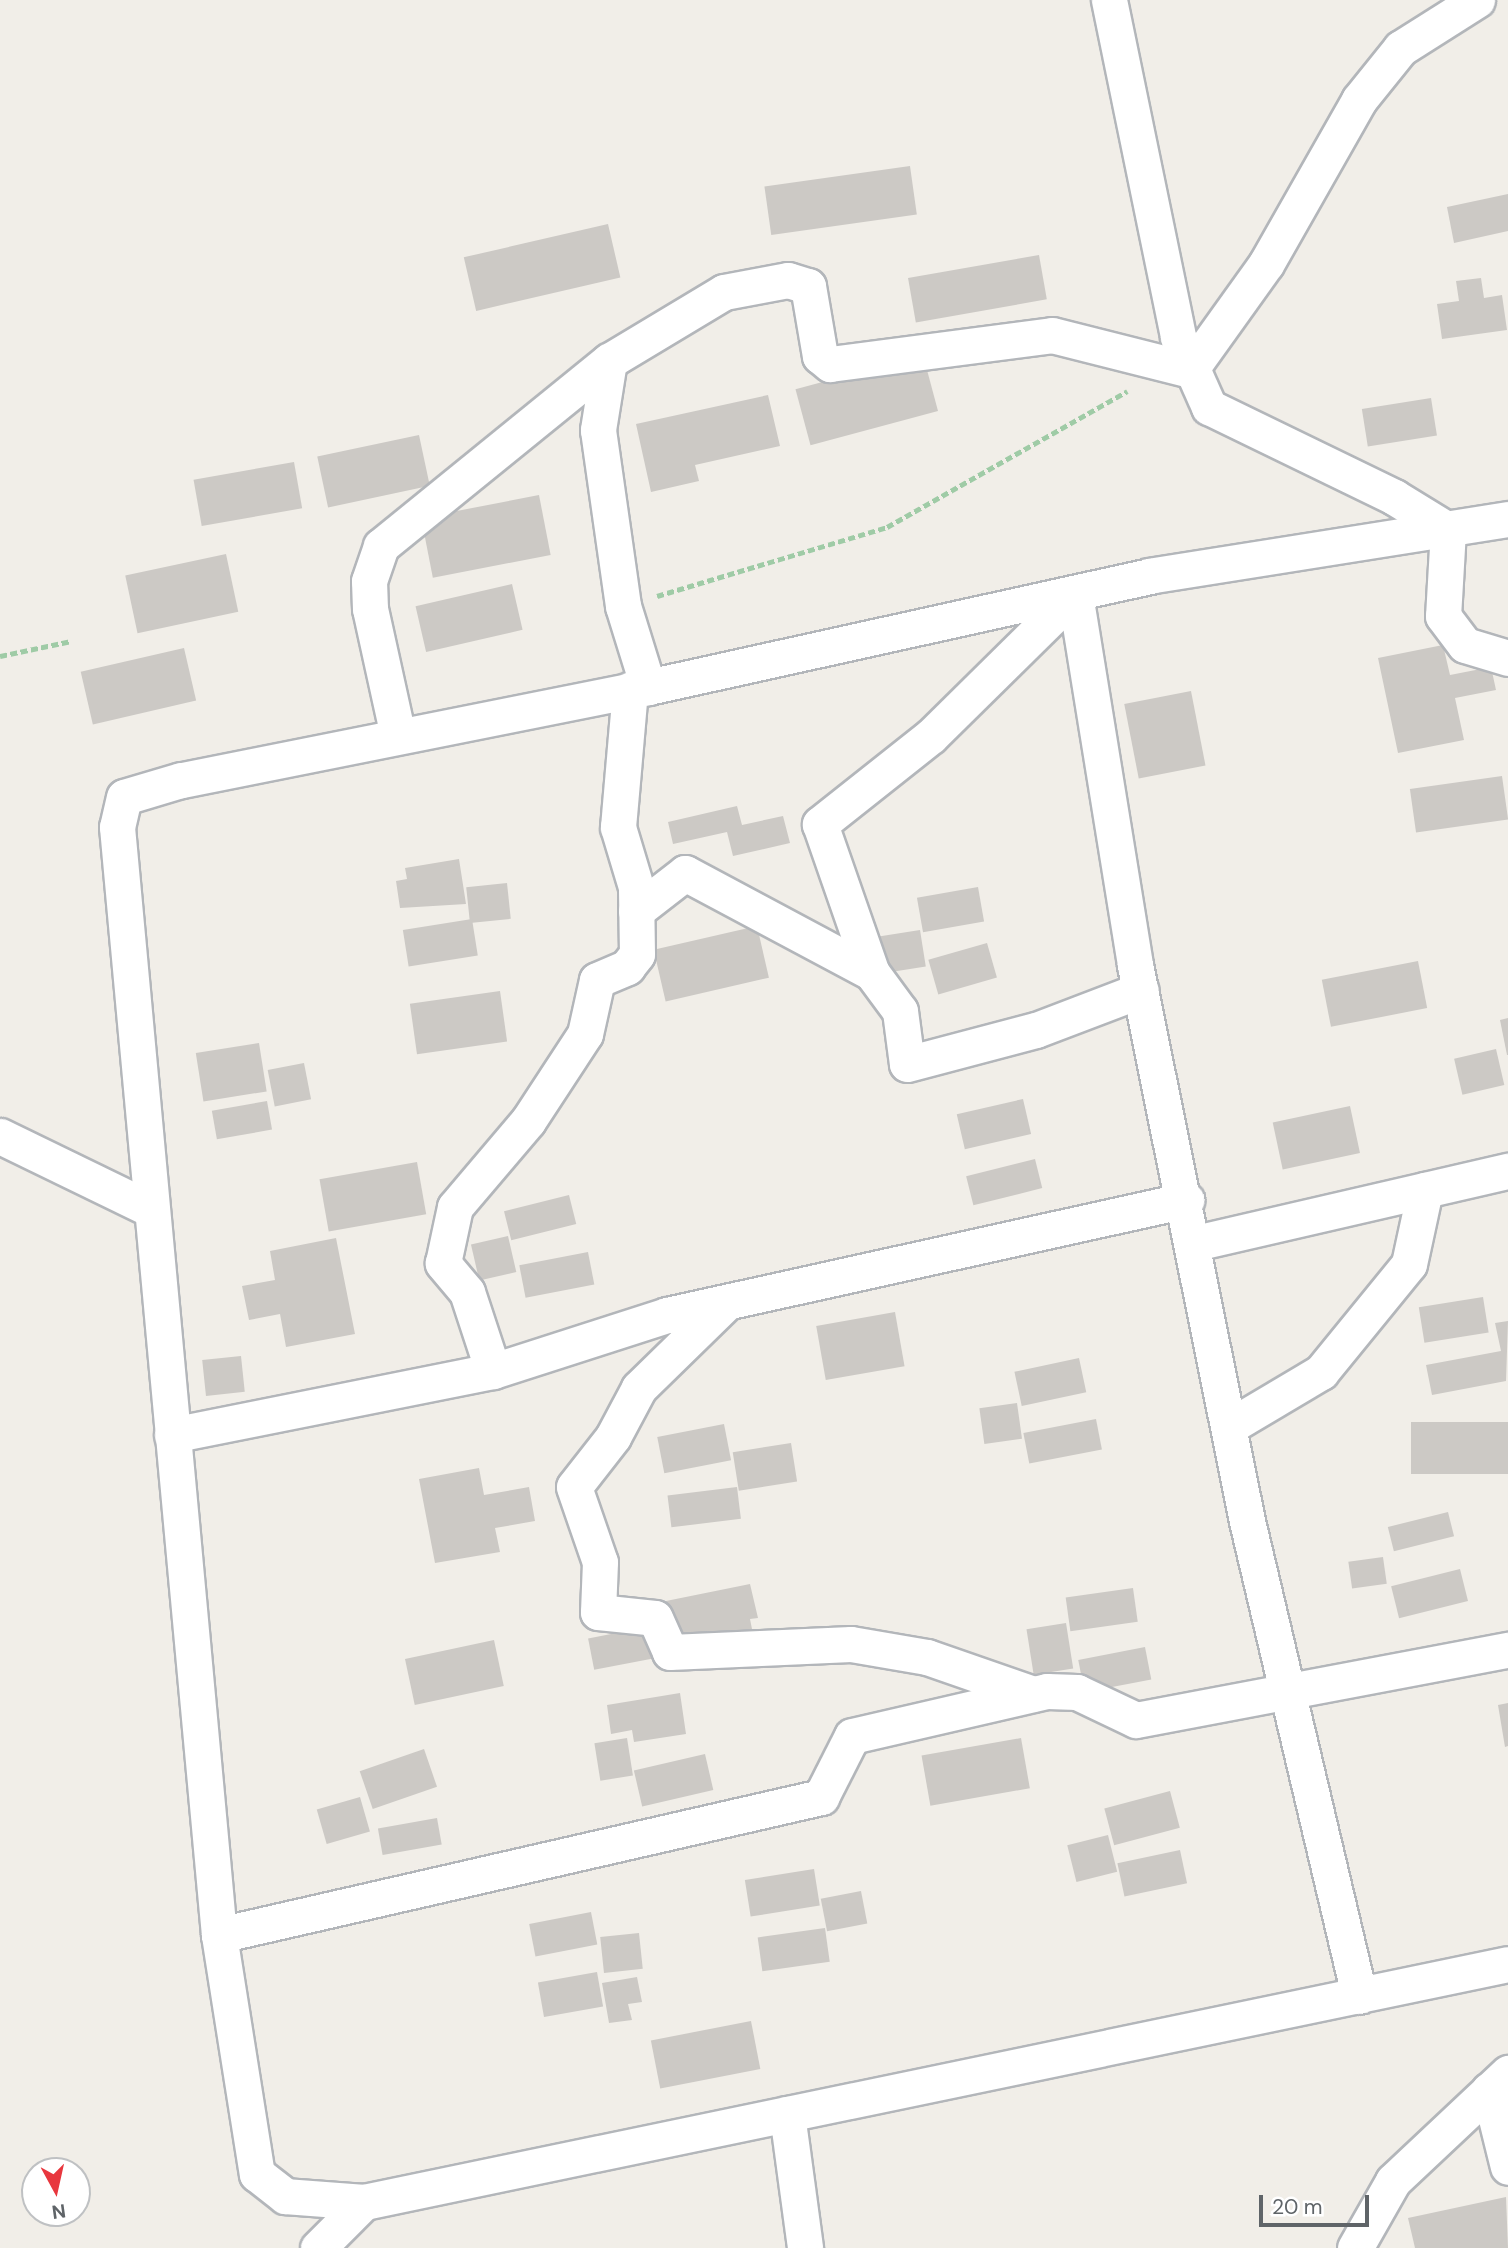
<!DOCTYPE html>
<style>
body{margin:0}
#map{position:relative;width:1508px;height:2248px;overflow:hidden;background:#f1eee8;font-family:"DM Sans",sans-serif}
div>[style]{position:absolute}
.building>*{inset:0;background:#ccc9c5;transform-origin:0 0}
.path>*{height:4.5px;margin-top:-2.25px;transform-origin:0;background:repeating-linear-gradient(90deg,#9fcba6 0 7px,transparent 0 10.5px)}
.roads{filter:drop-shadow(2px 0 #b3b6ba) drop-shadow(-2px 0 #b3b6ba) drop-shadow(0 2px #b3b6ba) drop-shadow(0 -2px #b3b6ba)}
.minor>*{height:35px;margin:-17.5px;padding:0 17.5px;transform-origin:17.5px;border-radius:17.5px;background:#fff}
span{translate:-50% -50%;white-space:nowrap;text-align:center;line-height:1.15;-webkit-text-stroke:7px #fff;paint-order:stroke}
.north{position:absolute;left:21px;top:2157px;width:70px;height:70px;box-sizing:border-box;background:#fff;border:2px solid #bfc1c3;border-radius:50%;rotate:172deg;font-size:19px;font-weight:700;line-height:28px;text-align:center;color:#5f6468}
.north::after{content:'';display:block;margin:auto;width:24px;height:32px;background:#e8373e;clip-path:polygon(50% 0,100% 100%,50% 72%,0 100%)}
.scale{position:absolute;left:1259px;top:2195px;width:110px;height:32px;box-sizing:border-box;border:4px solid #5f6468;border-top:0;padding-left:9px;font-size:21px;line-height:24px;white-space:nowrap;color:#5f6468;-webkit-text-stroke:5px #fff;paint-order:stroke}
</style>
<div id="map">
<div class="building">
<i style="left:910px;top:166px;width:49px;height:147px;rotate:82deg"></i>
<i style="clip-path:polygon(1508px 194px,1508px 231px,1454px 243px,1447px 207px)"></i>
<i style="left:608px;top:224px;width:55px;height:148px;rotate:77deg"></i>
<i style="left:1039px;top:255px;width:45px;height:133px;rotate:80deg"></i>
<i style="clip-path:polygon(1481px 278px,1484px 298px,1502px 295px,1507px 330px,1442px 339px,1437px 304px,1459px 301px,1456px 281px)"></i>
<i style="left:923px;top:355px;width:58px;height:132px;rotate:75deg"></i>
<i style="clip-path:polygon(768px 395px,780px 446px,695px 465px,699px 481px,651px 492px,636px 424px)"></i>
<i style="left:1431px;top:398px;width:38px;height:70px;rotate:81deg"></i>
<i style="left:419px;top:435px;width:52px;height:104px;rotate:78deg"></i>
<i style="left:294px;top:462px;width:47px;height:102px;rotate:80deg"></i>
<i style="left:539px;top:495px;width:61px;height:120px;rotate:79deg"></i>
<i style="left:226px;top:554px;width:59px;height:103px;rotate:78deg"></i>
<i style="left:512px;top:584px;width:47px;height:99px;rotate:77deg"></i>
<i style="clip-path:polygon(1443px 645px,1450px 675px,1491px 667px,1496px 690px,1455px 698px,1464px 740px,1398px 753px,1378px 658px)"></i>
<i style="left:184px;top:648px;width:54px;height:106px;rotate:77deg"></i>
<i style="left:1191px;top:691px;width:76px;height:68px;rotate:79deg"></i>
<i style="left:1502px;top:776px;width:44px;height:93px;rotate:82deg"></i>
<i style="clip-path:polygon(737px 806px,742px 825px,783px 816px,790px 843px,733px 856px,727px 832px,673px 844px,668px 822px)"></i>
<i style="clip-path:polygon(459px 859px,466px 904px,400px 908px,396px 881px,407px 879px,405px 868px)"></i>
<i style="left:507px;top:883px;width:36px;height:41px;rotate:84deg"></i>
<i style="left:978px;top:887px;width:35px;height:62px;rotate:80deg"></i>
<i style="left:472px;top:919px;width:37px;height:70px;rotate:81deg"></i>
<i style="left:757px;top:926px;width:53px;height:106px;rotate:77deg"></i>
<i style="left:920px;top:930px;width:37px;height:45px;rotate:81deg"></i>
<i style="left:987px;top:943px;width:36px;height:61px;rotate:74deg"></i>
<i style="left:1418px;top:961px;width:48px;height:98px;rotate:79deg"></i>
<i style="left:500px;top:991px;width:51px;height:91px;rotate:82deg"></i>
<i style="clip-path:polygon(1508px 1018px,1508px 1055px,1507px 1055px,1500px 1020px)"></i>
<i style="left:259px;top:1043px;width:49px;height:64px;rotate:81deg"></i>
<i style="left:1496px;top:1049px;width:37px;height:43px;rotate:77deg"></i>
<i style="left:304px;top:1063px;width:37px;height:37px;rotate:79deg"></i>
<i style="left:1023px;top:1099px;width:36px;height:68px;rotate:77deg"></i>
<i style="left:267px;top:1101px;width:29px;height:56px;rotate:80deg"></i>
<i style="left:1350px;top:1106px;width:48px;height:79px;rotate:78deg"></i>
<i style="left:1035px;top:1159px;width:30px;height:71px;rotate:76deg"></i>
<i style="left:417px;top:1162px;width:53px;height:99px;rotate:80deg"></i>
<i style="left:569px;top:1195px;width:30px;height:67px;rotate:76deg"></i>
<i style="left:508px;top:1236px;width:37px;height:38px;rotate:77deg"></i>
<i style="clip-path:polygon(336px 1238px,355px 1334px,286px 1347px,280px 1314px,249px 1320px,242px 1286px,275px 1280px,270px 1251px)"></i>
<i style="left:588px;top:1252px;width:33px;height:70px;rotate:79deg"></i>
<i style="left:1483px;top:1297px;width:36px;height:65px;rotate:81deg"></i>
<i style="left:895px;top:1312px;width:55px;height:80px;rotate:80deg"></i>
<i style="clip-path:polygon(1508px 1321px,1506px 1381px,1432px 1395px,1426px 1365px,1501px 1351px,1495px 1323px)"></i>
<i style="left:241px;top:1356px;width:36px;height:39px;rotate:84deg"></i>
<i style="left:1079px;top:1358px;width:35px;height:66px;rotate:78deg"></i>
<i style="left:1017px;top:1403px;width:36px;height:38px;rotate:82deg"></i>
<i style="left:1096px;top:1419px;width:31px;height:74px;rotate:79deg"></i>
<i style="left:1508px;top:1422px;width:52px;height:97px;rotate:90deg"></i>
<i style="left:724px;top:1424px;width:37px;height:68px;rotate:79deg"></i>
<i style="left:791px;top:1443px;width:39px;height:59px;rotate:81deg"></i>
<i style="clip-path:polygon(479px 1468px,484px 1495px,529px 1487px,535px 1521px,495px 1528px,500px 1552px,435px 1563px,419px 1479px)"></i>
<i style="left:737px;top:1487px;width:32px;height:70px;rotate:83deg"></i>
<i style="left:1448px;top:1512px;width:25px;height:62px;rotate:76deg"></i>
<i style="left:1383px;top:1557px;width:27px;height:35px;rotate:82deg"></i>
<i style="left:1460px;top:1569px;width:33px;height:71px;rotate:76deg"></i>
<i style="clip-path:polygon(750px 1584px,758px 1618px,750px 1619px,752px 1629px,675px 1644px,666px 1601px)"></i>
<i style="left:1133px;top:1588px;width:34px;height:68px;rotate:82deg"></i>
<i style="left:1066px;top:1623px;width:46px;height:40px;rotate:81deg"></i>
<i style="left:647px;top:1627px;width:32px;height:60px;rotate:79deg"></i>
<i style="left:494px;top:1640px;width:47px;height:91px;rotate:78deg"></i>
<i style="left:1145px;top:1647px;width:33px;height:68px;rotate:79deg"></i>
<i style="clip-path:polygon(680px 1693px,686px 1734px,634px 1742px,632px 1730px,611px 1734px,607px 1705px)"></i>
<i style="clip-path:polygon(1508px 1703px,1508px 1746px,1505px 1747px,1498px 1705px)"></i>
<i style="left:627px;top:1738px;width:38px;height:33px;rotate:81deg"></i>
<i style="left:1021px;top:1738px;width:51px;height:101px;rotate:80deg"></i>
<i style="left:424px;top:1749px;width:40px;height:68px;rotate:71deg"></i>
<i style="left:705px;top:1754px;width:37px;height:73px;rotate:77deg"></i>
<i style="left:1170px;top:1791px;width:38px;height:68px;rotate:75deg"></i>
<i style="left:360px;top:1797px;width:36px;height:45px;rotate:74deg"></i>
<i style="left:437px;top:1818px;width:27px;height:60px;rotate:80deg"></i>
<i style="left:1108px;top:1835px;width:38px;height:42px;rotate:76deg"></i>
<i style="left:1180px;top:1850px;width:34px;height:64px;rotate:78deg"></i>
<i style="left:814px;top:1869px;width:37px;height:70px;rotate:81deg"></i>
<i style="left:861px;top:1891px;width:33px;height:41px;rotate:79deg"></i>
<i style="left:591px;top:1912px;width:33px;height:63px;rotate:79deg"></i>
<i style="left:825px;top:1928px;width:34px;height:68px;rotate:82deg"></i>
<i style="left:639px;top:1933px;width:36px;height:39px;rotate:84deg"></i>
<i style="left:597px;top:1972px;width:35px;height:60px;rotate:80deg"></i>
<i style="clip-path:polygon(637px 1977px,642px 2002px,628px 2004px,632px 2020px,609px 2023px,602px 1983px)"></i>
<i style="left:751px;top:2021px;width:49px;height:102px;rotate:79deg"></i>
<i style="clip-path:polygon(1506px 2197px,1508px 2248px,1415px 2248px,1408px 2218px)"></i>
</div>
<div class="path">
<i style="left:657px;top:596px;width:240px;rotate:-16.7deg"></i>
<i style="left:887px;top:527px;width:276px;rotate:-29.5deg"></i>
<i style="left:0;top:656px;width:73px;rotate:-11.9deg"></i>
</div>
<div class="roads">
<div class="minor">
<i style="left:1109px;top:0;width:344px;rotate:78.4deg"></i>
<i style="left:1178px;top:337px;width:77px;rotate:66.1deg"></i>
<i style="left:1209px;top:407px;width:206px;rotate:25.9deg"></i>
<i style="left:1394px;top:497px;width:63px;rotate:31.4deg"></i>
<i style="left:1448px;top:530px;width:86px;rotate:93.3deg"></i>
<i style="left:1443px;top:616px;width:36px;rotate:53deg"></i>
<i style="left:1465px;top:645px;width:45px;rotate:16.8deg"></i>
<i style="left:609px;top:361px;width:70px;rotate:99.1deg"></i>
<i style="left:598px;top:430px;width:178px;rotate:81.9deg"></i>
<i style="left:623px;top:606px;width:85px;rotate:72.8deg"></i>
<i style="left:1508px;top:519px;width:363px;rotate:171deg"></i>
<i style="left:1150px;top:576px;width:514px;rotate:167.53deg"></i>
<i style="left:648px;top:687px;width:476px;rotate:168.7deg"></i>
<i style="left:181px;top:780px;width:59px;rotate:163.4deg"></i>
<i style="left:124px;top:797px;width:31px;rotate:103deg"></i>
<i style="left:117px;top:827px;width:1113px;rotate:84.74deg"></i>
<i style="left:219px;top:1935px;width:242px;rotate:81deg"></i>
<i style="left:257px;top:2174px;width:36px;rotate:38deg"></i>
<i style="left:285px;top:2196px;width:79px;rotate:4.3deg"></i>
<i style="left:364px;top:2202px;width:1168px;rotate:-11.75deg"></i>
<i style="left:1075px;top:594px;width:376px;rotate:80.8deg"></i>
<i style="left:1135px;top:965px;width:567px;rotate:78.61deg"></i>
<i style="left:1247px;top:1521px;width:488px;rotate:76.7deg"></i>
<i style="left:1075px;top:594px;width:202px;rotate:135.4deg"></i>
<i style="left:931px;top:736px;width:142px;rotate:141.6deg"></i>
<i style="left:820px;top:824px;width:158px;rotate:70.8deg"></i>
<i style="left:872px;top:973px;width:47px;rotate:53.6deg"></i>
<i style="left:900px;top:1011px;width:53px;rotate:82.5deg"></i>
<i style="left:907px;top:1064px;width:133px;rotate:-14.8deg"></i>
<i style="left:1036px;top:1030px;width:112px;rotate:-20.9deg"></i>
<i style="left:398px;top:736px;width:130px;rotate:-102.4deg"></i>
<i style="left:370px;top:609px;width:28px;rotate:-92deg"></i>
<i style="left:369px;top:581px;width:37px;rotate:-71deg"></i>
<i style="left:381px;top:546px;width:294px;rotate:-39.1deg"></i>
<i style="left:609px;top:361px;width:134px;rotate:-31deg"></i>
<i style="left:724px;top:292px;width:65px;rotate:-10.6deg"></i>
<i style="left:788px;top:280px;width:21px;rotate:17deg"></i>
<i style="left:808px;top:286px;width:71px;rotate:80.3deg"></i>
<i style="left:820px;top:356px;width:13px;rotate:39deg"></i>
<i style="left:830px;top:364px;width:224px;rotate:-7.4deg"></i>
<i style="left:1052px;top:335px;width:142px;rotate:14.2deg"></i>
<i style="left:1190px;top:370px;width:130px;rotate:-54.4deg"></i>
<i style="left:1266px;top:264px;width:189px;rotate:-60.4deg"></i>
<i style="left:1359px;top:100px;width:67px;rotate:-51.1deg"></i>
<i style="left:1401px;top:48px;width:90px;rotate:-32.3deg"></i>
<i style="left:636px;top:911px;width:62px;rotate:-37.8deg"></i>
<i style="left:685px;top:873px;width:212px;rotate:28.1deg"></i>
<i style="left:0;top:1136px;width:165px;rotate:25.9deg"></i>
<i style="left:1195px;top:1243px;width:321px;rotate:-13deg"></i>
<i style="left:726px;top:1303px;width:122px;rotate:135.7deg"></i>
<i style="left:639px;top:1388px;width:55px;rotate:118deg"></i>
<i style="left:613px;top:1437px;width:63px;rotate:128deg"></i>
<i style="left:574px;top:1487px;width:79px;rotate:70.9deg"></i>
<i style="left:600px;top:1562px;width:50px;rotate:92.3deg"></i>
<i style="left:598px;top:1612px;width:57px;rotate:6deg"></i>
<i style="left:655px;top:1618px;width:37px;rotate:66deg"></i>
<i style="left:670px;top:1652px;width:181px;rotate:-2.5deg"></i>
<i style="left:851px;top:1644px;width:77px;rotate:9.7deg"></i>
<i style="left:927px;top:1657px;width:112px;rotate:19.2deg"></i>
<i style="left:493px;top:1371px;width:83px;rotate:-108.2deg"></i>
<i style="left:467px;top:1292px;width:38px;rotate:-130deg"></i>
<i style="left:443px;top:1263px;width:57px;rotate:-77.9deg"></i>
<i style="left:455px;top:1207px;width:113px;rotate:-49.7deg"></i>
<i style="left:528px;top:1121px;width:104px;rotate:-56.8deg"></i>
<i style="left:585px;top:1034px;width:55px;rotate:-77.5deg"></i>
<i style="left:597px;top:980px;width:33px;rotate:-23deg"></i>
<i style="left:627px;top:967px;width:16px;rotate:-52deg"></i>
<i style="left:637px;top:954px;width:67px;rotate:-90.9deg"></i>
<i style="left:636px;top:887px;width:63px;rotate:-106.7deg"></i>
<i style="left:618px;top:827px;width:138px;rotate:-85deg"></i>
<i style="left:1230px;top:1426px;width:106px;rotate:-30.7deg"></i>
<i style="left:1321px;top:1372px;width:139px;rotate:-50.8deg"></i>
<i style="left:1409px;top:1264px;width:76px;rotate:-77.8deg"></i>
<i style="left:172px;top:1435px;width:327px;rotate:-11.3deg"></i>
<i style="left:493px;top:1371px;width:183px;rotate:-17.8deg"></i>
<i style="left:667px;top:1315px;width:532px;rotate:-12.49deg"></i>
<i style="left:219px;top:1935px;width:618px;rotate:-12.91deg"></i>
<i style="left:821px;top:1797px;width:68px;rotate:-63.1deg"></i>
<i style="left:852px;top:1736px;width:200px;rotate:-13deg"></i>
<i style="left:1047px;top:1691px;width:30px;rotate:2deg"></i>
<i style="left:1077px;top:1692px;width:65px;rotate:25.4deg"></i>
<i style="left:1136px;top:1720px;width:379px;rotate:-10.7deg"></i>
<i style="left:1489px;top:2090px;width:79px;rotate:76.1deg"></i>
<i style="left:787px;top:2114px;width:135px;rotate:82.3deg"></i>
<i style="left:318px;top:2248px;width:65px;rotate:-45deg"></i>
<i style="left:1355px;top:2248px;width:77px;rotate:-60.4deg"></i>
<i style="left:1393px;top:2181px;width:158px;rotate:-43.2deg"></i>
</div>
</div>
<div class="north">N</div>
<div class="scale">20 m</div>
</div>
